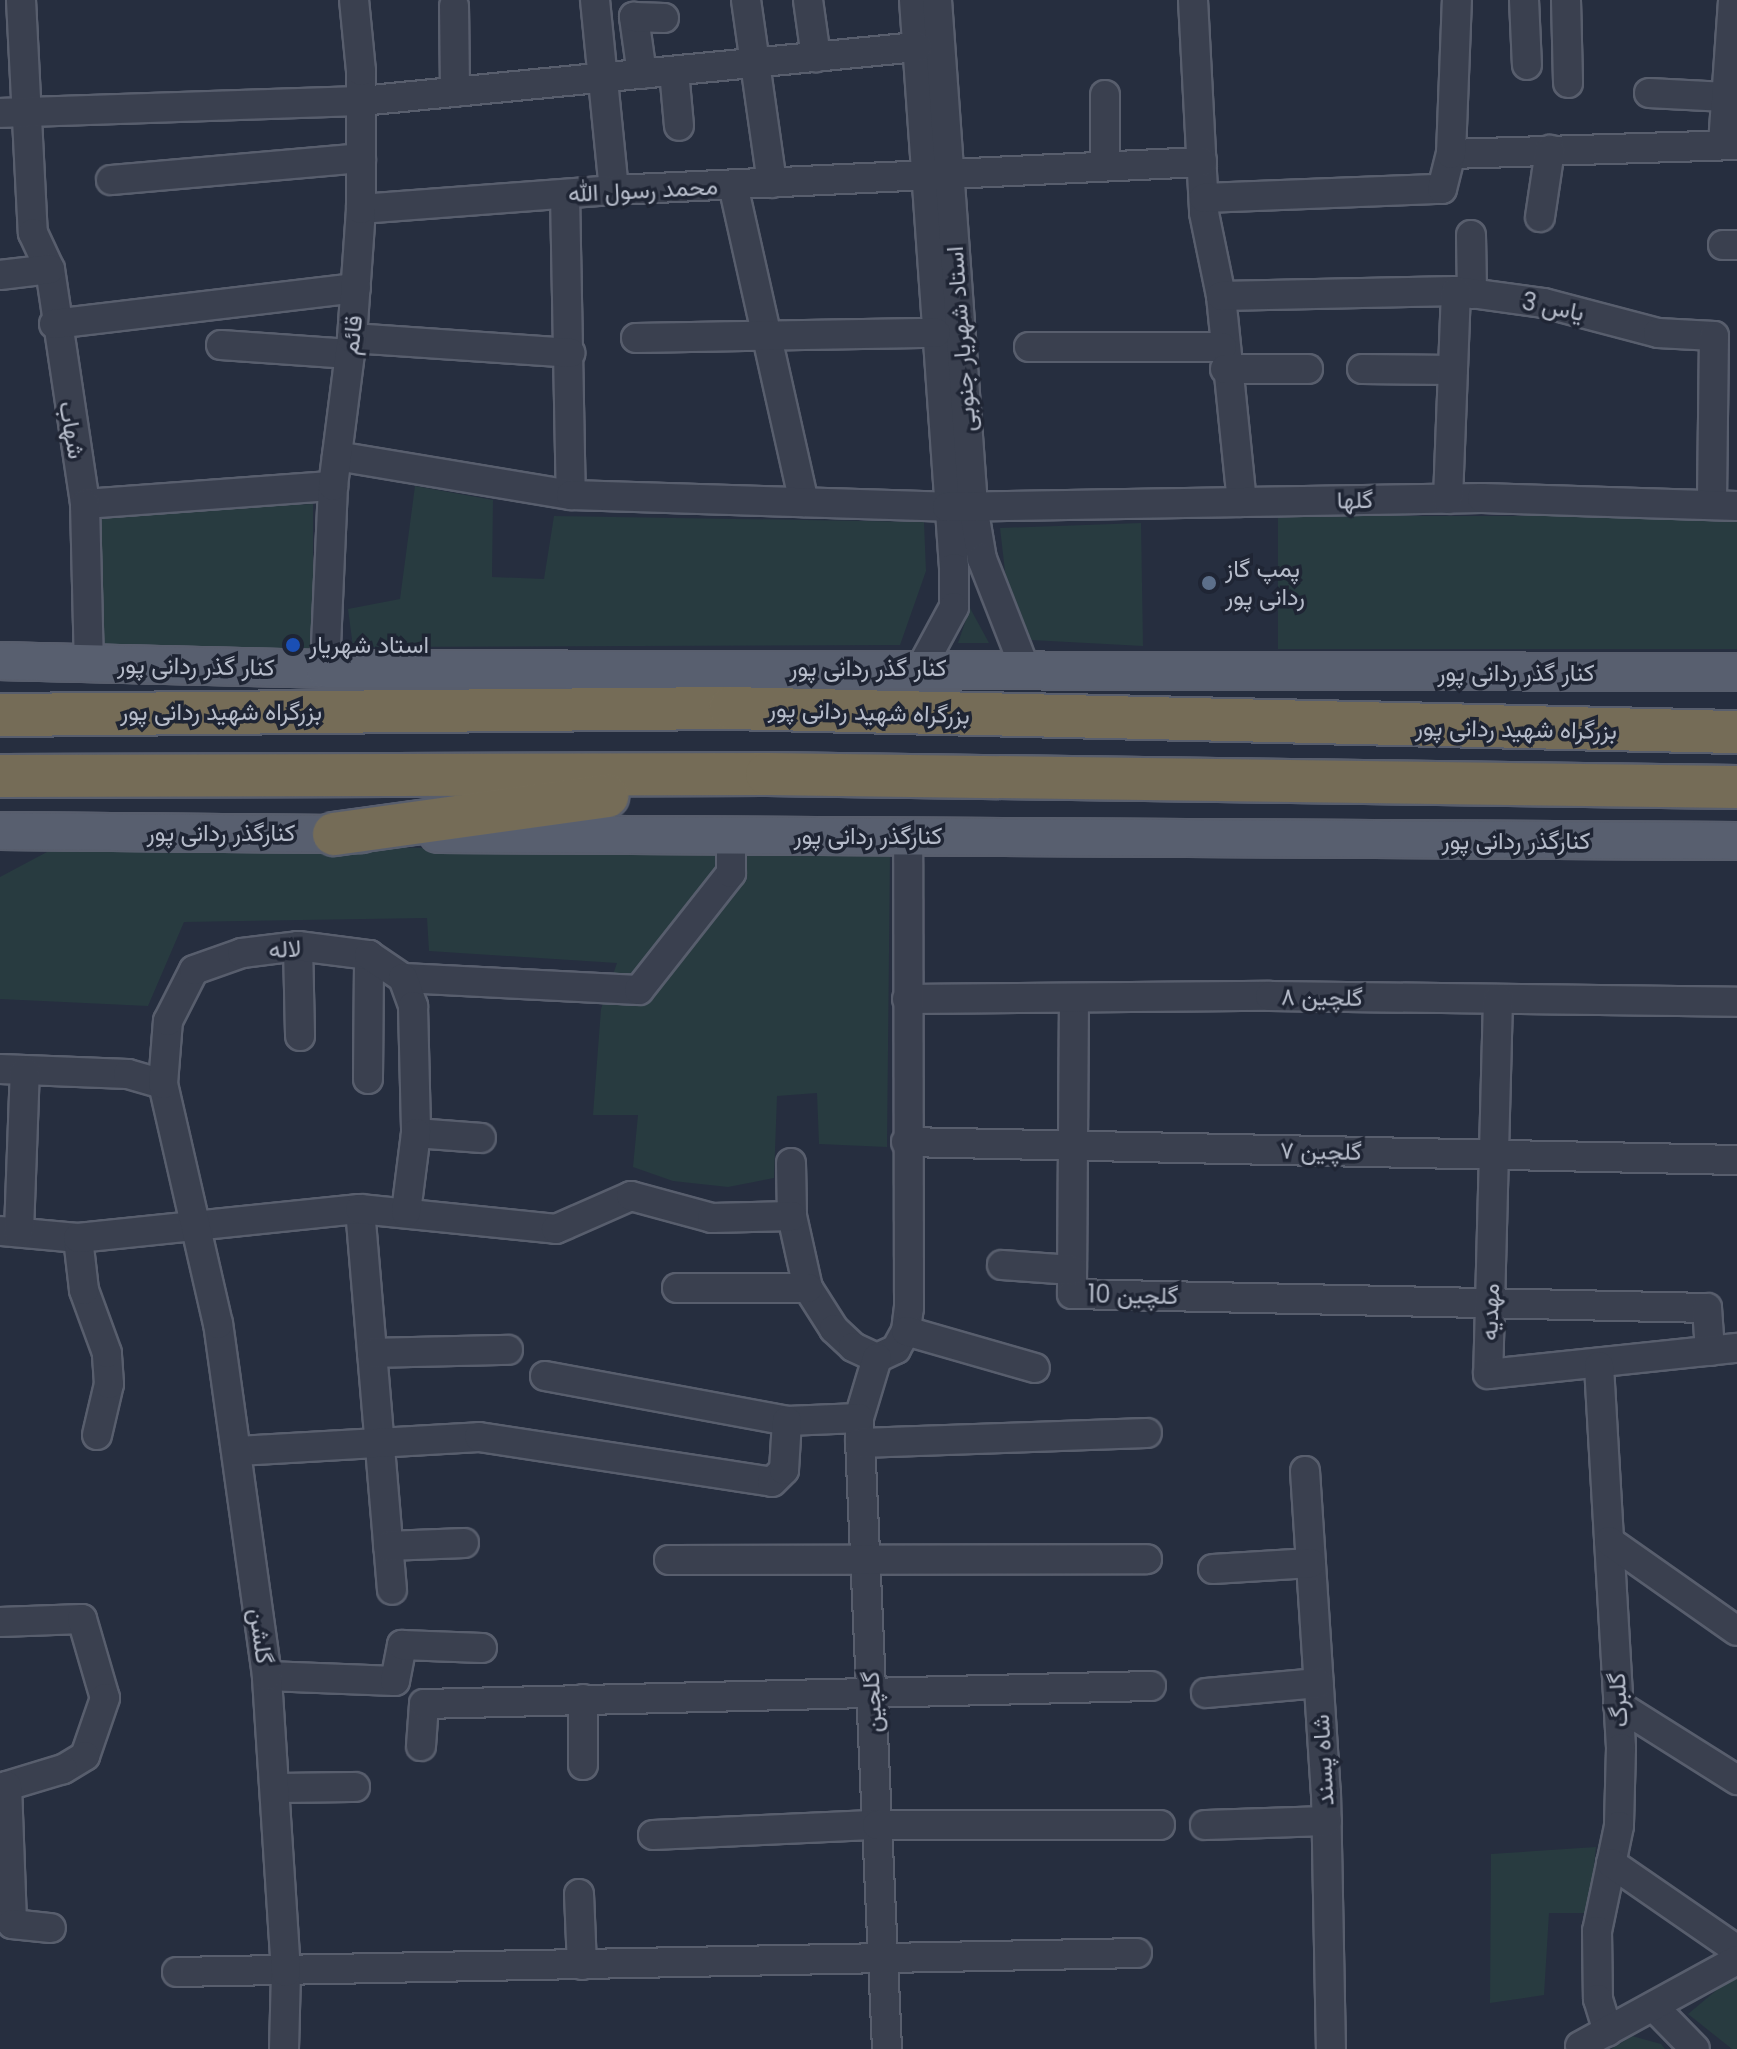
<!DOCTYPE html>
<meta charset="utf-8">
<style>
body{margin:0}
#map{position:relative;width:1737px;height:2049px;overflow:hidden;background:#262e3f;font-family:Poppins,Vazirmatn,sans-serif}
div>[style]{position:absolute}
.green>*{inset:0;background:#283b40;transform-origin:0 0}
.roads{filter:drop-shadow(2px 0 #585e6d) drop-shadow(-2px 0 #585e6d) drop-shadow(0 2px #585e6d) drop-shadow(0 -2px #585e6d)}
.minor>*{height:28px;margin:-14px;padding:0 14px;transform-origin:14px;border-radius:14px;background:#3a404f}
.major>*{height:36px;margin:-18px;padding:0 18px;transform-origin:18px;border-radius:18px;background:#585f6f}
.highway>*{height:42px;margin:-21px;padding:0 21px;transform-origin:21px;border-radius:21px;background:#756c57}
.dots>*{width:22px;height:22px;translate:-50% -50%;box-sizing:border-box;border:4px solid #1f2534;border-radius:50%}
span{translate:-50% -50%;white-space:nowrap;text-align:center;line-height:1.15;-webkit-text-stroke:7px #1f2534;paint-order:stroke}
.street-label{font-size:24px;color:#b6bcca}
.poi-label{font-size:24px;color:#b6bcca}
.left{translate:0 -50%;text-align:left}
</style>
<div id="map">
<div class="green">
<i style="clip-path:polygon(415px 486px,493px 500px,492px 577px,544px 579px,554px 516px,924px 522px,926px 571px,900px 645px,353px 647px,348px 609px,400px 599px)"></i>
<i style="clip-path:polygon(313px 504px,313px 659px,94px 652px,83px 515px)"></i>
<i style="left:1278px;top:516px;width:459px;height:133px"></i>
<i style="clip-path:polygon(1141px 523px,1143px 646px,1031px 640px,1006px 580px,1000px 528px)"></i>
<i style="clip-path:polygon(970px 608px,989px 643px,958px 643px)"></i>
<i style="clip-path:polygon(62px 844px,890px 853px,887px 1147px,819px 1144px,817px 1093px,777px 1096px,774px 1178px,728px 1187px,673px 1181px,633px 1167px,638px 1115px,593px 1115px,601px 1009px,617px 963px,429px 951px,427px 918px,184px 922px,148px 1006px,0 999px,0 877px)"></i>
<i style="clip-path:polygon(1596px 1847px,1589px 1913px,1549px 1913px,1544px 1995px,1490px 2003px,1491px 1854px)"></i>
<i style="clip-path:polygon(1737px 1973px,1737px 2049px,1732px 2049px,1688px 2014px)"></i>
<i style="clip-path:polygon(1632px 2036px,1661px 2044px,1665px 2049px,1611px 2049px)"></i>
</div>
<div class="roads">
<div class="minor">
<i style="left:21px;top:0;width:233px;rotate:87.1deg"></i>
<i style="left:33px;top:233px;width:40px;rotate:65deg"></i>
<i style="left:50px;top:269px;width:238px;rotate:81.5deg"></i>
<i style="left:85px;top:504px;width:249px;rotate:-4.2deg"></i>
<i style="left:595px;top:0;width:191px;rotate:84.3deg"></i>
<i style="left:746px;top:0;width:185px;rotate:81.9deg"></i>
<i style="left:808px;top:0;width:58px;rotate:82deg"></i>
<i style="left:914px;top:0;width:569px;rotate:85.97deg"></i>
<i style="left:954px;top:568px;width:39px;rotate:90deg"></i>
<i style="left:954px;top:607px;width:69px;rotate:118.4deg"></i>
<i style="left:937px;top:0;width:507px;rotate:85.93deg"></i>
<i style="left:973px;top:506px;width:54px;rotate:80.4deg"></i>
<i style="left:982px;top:559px;width:118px;rotate:68.6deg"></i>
<i style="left:1193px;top:0;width:213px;rotate:87deg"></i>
<i style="left:1204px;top:213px;width:85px;rotate:78.4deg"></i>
<i style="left:1221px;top:296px;width:207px;rotate:84.2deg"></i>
<i style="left:1524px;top:0;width:65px;rotate:87.4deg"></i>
<i style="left:1566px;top:0;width:83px;rotate:88.6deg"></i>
<i style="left:454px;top:6px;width:86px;rotate:89.3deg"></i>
<i style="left:674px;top:71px;width:55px;rotate:84.8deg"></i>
<i style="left:642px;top:74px;width:58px;rotate:-98deg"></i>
<i style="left:634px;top:17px;width:30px;rotate:2deg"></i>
<i style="left:1649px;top:93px;width:77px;rotate:3deg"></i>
<i style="left:0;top:113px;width:361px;rotate:-1.9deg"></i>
<i style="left:361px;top:101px;width:559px;rotate:-5.55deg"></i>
<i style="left:1723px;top:144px;width:144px;rotate:-86deg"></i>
<i style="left:1451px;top:154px;width:286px;rotate:-1.8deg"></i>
<i style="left:1105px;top:166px;width:71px;rotate:-90deg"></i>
<i style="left:111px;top:180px;width:251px;rotate:-5deg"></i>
<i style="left:733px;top:185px;width:325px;rotate:77.4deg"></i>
<i style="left:565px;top:194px;width:301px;rotate:88.9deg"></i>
<i style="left:1204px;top:198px;width:238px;rotate:-2.2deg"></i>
<i style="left:1442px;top:189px;width:36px;rotate:-76deg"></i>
<i style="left:1451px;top:154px;width:154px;rotate:-87.8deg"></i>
<i style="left:361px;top:209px;width:254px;rotate:-4.3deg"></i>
<i style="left:614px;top:190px;width:589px;rotate:-2.73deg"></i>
<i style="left:1540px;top:217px;width:68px;rotate:-81.5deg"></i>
<i style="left:1471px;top:235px;width:59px;rotate:89deg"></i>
<i style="left:1723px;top:245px;width:14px"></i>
<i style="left:0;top:275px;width:50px;rotate:-6.8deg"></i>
<i style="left:1221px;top:296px;width:235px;rotate:-1.2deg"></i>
<i style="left:1456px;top:291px;width:89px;rotate:7.8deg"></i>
<i style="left:1544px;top:303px;width:118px;rotate:14.7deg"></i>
<i style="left:1658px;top:333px;width:56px;rotate:3.1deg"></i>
<i style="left:1714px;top:336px;width:169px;rotate:90.7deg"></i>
<i style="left:54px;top:324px;width:304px;rotate:-6.8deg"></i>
<i style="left:352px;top:338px;width:219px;rotate:3.9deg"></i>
<i style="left:636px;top:338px;width:300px;rotate:-1deg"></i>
<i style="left:221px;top:345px;width:129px;rotate:4deg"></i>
<i style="left:1029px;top:347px;width:193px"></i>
<i style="left:1225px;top:369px;width:83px"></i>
<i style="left:1362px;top:369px;width:91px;rotate:0.6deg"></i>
<i style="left:337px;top:456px;width:237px;rotate:9.5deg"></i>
<i style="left:571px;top:495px;width:376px;rotate:1.8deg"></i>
<i style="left:947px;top:507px;width:535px;rotate:-0.96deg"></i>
<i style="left:1482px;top:498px;width:255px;rotate:1.8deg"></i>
<i style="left:1448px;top:499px;width:208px;rotate:-87.8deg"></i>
<i style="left:85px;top:504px;width:160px;rotate:88.6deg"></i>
<i style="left:325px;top:669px;width:183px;rotate:-87.5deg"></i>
<i style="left:333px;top:486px;width:149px;rotate:-82.7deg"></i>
<i style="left:352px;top:338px;width:129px;rotate:-86deg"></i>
<i style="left:361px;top:209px;width:138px;rotate:-90deg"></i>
<i style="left:361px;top:71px;width:71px;rotate:-95.6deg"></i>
<i style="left:298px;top:946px;width:90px;rotate:88.7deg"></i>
<i style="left:403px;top:978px;width:236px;rotate:2.9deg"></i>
<i style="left:639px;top:990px;width:149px;rotate:-51.8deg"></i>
<i style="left:731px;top:873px;width:38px;rotate:-90deg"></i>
<i style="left:1074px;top:998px;width:296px;rotate:90.4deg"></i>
<i style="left:1072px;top:1294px;width:635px;rotate:1.26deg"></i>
<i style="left:1707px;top:1308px;width:43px;rotate:86deg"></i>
<i style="left:907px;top:999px;width:363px;rotate:-0.5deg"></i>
<i style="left:1270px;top:996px;width:467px;rotate:0.7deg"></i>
<i style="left:1498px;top:999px;width:375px;rotate:91.5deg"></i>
<i style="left:1488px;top:1374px;width:250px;rotate:-6deg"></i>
<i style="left:0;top:1069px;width:128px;rotate:2.2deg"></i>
<i style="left:128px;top:1074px;width:36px;rotate:16deg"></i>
<i style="left:368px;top:1079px;width:124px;rotate:-89.5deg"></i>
<i style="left:416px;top:1133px;width:65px;rotate:4.4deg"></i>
<i style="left:906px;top:1142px;width:831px;rotate:1.24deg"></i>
<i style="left:791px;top:1163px;width:53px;rotate:88.9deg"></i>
<i style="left:792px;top:1216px;width:74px;rotate:77.5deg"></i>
<i style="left:808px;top:1288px;width:49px;rotate:57.6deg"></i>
<i style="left:834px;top:1329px;width:26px;rotate:43deg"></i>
<i style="left:853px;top:1347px;width:26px;rotate:25deg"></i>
<i style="left:877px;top:1358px;width:21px;rotate:-25deg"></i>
<i style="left:896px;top:1349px;width:21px;rotate:-61deg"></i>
<i style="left:906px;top:1331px;width:23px;rotate:-83deg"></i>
<i style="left:909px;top:1308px;width:472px;rotate:-90.1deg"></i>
<i style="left:360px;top:1209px;width:382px;rotate:85.2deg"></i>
<i style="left:1px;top:1231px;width:77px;rotate:5.2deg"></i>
<i style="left:19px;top:1231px;width:160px;rotate:-87.9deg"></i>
<i style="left:1002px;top:1265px;width:70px;rotate:4.1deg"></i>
<i style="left:677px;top:1288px;width:131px"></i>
<i style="left:906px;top:1331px;width:134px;rotate:16deg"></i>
<i style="left:372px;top:1353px;width:136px;rotate:-1.3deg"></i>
<i style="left:877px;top:1358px;width:63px;rotate:106.7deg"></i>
<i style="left:859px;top:1418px;width:632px;rotate:87.46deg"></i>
<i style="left:1599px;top:1366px;width:383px;rotate:86.7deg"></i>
<i style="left:1621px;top:1748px;width:78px;rotate:91.5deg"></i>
<i style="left:1619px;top:1826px;width:107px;rotate:101.8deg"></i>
<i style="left:1597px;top:1931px;width:68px;rotate:89.2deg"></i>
<i style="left:1598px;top:1999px;width:34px;rotate:73deg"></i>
<i style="left:545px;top:1376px;width:246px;rotate:10.5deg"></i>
<i style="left:787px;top:1421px;width:72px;rotate:-2.4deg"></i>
<i style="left:97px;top:1435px;width:52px;rotate:-76.8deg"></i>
<i style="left:109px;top:1384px;width:31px;rotate:-94deg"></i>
<i style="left:107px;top:1353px;width:67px;rotate:-110.1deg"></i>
<i style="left:84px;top:1290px;width:52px;rotate:-96.6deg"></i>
<i style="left:78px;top:1238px;width:283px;rotate:-5.9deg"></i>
<i style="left:360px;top:1209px;width:197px;rotate:5.8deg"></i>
<i style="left:556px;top:1229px;width:82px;rotate:-23.7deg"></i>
<i style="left:631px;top:1196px;width:84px;rotate:15.2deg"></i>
<i style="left:712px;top:1218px;width:80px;rotate:-1.4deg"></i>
<i style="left:860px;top:1443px;width:287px;rotate:-2deg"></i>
<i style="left:238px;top:1451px;width:241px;rotate:-3.3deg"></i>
<i style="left:479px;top:1437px;width:296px;rotate:8.7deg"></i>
<i style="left:772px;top:1482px;width:17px;rotate:-45deg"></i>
<i style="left:784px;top:1470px;width:49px;rotate:-86.5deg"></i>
<i style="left:1305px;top:1471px;width:322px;rotate:86.3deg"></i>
<i style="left:1326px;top:1792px;width:257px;rotate:88.9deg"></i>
<i style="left:1609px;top:1541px;width:156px;rotate:35.1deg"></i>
<i style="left:388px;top:1546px;width:76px;rotate:-2.3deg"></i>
<i style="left:669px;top:1560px;width:478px;rotate:-0.1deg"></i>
<i style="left:1213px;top:1569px;width:98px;rotate:-3.5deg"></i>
<i style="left:0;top:1622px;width:82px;rotate:-2.1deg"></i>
<i style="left:82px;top:1619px;width:82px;rotate:73.8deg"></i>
<i style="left:105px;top:1698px;width:61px;rotate:109deg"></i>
<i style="left:85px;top:1756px;width:26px;rotate:149deg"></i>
<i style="left:63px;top:1769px;width:66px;rotate:163.2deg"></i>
<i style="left:267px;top:1676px;width:128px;rotate:2.2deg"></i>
<i style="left:395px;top:1681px;width:37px;rotate:-79deg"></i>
<i style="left:402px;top:1645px;width:80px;rotate:2.1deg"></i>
<i style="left:1206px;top:1693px;width:113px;rotate:-5.1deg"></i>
<i style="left:583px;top:1699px;width:66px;rotate:90deg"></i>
<i style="left:1618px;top:1705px;width:141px;rotate:32.2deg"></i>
<i style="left:421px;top:1746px;width:42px;rotate:-85.9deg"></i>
<i style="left:424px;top:1704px;width:727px;rotate:-1.42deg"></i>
<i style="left:7px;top:1786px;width:138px;rotate:87.9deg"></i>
<i style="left:12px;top:1924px;width:39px;rotate:6deg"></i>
<i style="left:276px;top:1788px;width:79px;rotate:-0.7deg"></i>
<i style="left:1205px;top:1825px;width:122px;rotate:-1.9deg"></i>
<i style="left:653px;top:1835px;width:224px;rotate:-2.6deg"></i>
<i style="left:877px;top:1825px;width:283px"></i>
<i style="left:1611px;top:1863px;width:153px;rotate:34.6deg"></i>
<i style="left:579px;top:1894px;width:71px;rotate:87.6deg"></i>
<i style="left:177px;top:1972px;width:960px;rotate:-1.13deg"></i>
<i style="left:1655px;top:2008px;width:57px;rotate:45.7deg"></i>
<i style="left:1580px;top:2046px;width:179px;rotate:-28.7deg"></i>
<i style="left:284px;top:2049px;width:77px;rotate:-88.5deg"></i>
<i style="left:286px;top:1972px;width:297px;rotate:-93.7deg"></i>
<i style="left:267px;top:1676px;width:355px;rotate:-97.9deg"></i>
<i style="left:218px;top:1324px;width:246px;rotate:-102.9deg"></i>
<i style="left:163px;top:1084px;width:63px;rotate:-85.5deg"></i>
<i style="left:168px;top:1021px;width:57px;rotate:-63deg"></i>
<i style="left:194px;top:970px;width:51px;rotate:-19.5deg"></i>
<i style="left:242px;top:953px;width:56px;rotate:-7.1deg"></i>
<i style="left:298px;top:946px;width:72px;rotate:7.2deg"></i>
<i style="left:369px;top:955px;width:41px;rotate:34.1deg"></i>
<i style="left:403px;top:978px;width:30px;rotate:70deg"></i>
<i style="left:413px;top:1006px;width:127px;rotate:88.6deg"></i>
<i style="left:416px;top:1133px;width:80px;rotate:97.2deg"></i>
</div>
<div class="major">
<i style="left:0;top:661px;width:325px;rotate:1.4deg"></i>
<i style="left:325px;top:669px;width:1412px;rotate:0.12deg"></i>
<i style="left:0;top:831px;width:362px;rotate:0.5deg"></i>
<i style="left:438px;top:834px;width:1299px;rotate:0.31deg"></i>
</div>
<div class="highway">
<i style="left:0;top:715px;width:730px;rotate:-0.55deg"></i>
<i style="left:730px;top:708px;width:1007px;rotate:1.37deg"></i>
<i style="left:0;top:776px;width:767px;rotate:-0.15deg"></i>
<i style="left:767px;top:774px;width:970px;rotate:0.77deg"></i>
<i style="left:334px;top:834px;width:276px;rotate:-7.9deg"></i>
</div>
</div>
<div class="dots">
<i style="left:1209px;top:583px;background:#5c6f8a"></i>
<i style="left:293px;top:645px;background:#1a4fb4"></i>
</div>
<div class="street-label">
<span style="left:643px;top:190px;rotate:-3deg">محمد رسول الله</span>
<span style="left:1553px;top:307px;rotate:11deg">یاس 3</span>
<span style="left:352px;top:335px;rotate:-84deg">قائم</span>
<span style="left:961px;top:339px;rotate:-94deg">استاد شهریار جنوبی</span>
<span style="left:72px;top:430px;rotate:80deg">شهاب</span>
<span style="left:1355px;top:500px;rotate:-1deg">گلها</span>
<span style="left:196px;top:666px;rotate:1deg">کنار گذر ردانی پور</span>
<span style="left:868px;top:668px">کنار گذر ردانی پور</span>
<span style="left:1516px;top:673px">کنار گذر ردانی پور</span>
<span style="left:221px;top:712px">بزرگراه شهید ردانی پور</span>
<span style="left:869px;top:712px;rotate:2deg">بزرگراه شهید ردانی پور</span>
<span style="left:1516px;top:729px;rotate:1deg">بزرگراه شهید ردانی پور</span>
<span style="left:221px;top:833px">کنارگذر ردانی پور</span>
<span style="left:868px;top:836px">کنارگذر ردانی پور</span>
<span style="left:1516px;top:841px">کنارگذر ردانی پور</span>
<span style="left:285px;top:949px;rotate:-3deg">لاله</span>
<span style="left:1322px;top:997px;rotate:1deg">گلچین ۸</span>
<span style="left:1321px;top:1151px;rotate:1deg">گلچین ۷</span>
<span style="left:1133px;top:1295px;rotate:1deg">گلچین 10</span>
<span style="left:1490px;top:1312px;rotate:-88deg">مهدیه</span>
<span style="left:261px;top:1636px;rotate:82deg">گلشن</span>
<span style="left:1618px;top:1700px;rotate:-93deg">گلبرگ</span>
<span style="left:872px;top:1702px;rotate:-93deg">گلچین</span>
<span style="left:1323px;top:1760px;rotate:-93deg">شاه پسند</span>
</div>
<div class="poi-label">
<span class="left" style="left:1225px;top:583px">پمپ گاز<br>ردانی پور</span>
<span class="left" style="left:309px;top:645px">استاد شهریار</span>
</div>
</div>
